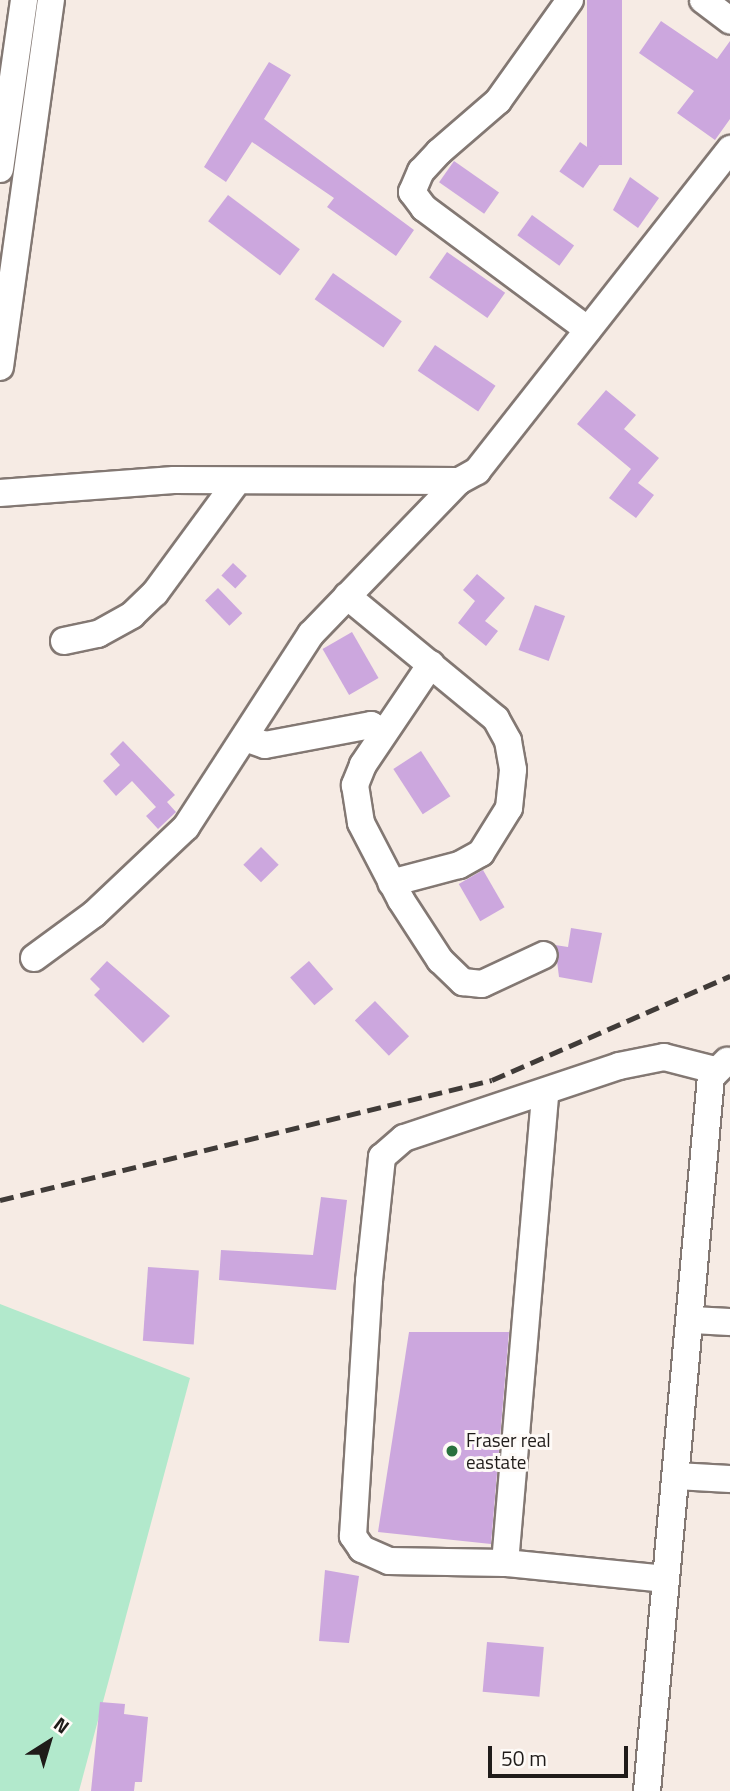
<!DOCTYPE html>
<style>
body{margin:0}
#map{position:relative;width:730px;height:1791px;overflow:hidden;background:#f6ebe4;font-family:"Titillium Web",sans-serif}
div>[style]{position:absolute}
.green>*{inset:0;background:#b2e9cc}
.building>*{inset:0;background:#cca7de;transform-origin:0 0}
.roads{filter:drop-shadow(2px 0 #837873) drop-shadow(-2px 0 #837873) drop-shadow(0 2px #837873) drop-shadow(0 -2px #837873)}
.minor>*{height:26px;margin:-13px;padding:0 13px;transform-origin:13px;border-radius:13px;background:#fff}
.rail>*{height:5px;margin-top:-2.5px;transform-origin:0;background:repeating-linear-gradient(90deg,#403b38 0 14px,transparent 0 21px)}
.dots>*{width:19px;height:19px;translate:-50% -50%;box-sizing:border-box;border:4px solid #fefaf7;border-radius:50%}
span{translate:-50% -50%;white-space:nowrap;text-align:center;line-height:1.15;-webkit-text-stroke:6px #fefaf7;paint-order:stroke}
.poi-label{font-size:19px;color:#1f1b19}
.left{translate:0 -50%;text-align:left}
.north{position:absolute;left:14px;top:1707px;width:70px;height:70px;-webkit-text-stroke:5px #fefaf7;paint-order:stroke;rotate:37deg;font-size:19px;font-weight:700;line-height:28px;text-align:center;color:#1f1b19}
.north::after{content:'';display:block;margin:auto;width:24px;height:32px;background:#1f1b19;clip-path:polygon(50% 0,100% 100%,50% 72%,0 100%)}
.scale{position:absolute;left:488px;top:1746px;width:140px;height:32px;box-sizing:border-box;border:4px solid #1f1b19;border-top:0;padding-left:9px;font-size:21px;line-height:24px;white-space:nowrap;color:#1f1b19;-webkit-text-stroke:5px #fefaf7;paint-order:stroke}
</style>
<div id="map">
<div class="green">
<i style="clip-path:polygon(0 1304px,190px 1378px,79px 1791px,0 1791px)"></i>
</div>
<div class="building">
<i style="left:587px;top:0;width:35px;height:165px"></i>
<i style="clip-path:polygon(661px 21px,717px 59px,730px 41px,730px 119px,715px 140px,677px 113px,694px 91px,639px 53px)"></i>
<i style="clip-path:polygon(269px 62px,291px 75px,264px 119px,414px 230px,396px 256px,327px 207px,334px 198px,252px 142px,226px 182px,204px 167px)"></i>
<i style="left:580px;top:142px;width:29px;height:36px;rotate:35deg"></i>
<i style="left:454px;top:161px;width:55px;height:26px;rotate:35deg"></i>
<i style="clip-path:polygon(630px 177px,659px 198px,638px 228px,613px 210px)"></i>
<i style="left:228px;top:195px;width:90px;height:33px;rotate:37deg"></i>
<i style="left:532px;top:215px;width:52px;height:25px;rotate:36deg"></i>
<i style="left:447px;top:252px;width:71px;height:31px;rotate:35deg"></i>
<i style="left:333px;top:273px;width:84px;height:32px;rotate:35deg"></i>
<i style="left:435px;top:345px;width:73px;height:31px;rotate:34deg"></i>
<i style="clip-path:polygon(606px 390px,636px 415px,624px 429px,659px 458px,638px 483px,654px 495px,636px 518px,609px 498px,631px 469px,577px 424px)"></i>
<i style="left:233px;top:563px;width:19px;height:17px;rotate:43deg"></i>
<i style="clip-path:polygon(477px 574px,505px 598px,485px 621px,498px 631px,486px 646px,458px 623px,475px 601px,463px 590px)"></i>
<i style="left:218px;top:588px;width:35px;height:18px;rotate:46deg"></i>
<i style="left:535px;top:605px;width:32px;height:48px;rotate:20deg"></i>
<i style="left:352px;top:632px;width:53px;height:34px;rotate:60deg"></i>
<i style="clip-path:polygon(123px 741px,175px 795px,167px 802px,176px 812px,158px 829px,146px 816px,156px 807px,132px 781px,116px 796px,103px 781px,120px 765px,110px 754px)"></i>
<i style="left:421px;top:751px;width:54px;height:33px;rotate:57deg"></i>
<i style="left:261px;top:847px;width:25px;height:25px;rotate:45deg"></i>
<i style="left:483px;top:870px;width:43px;height:28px;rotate:60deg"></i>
<i style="clip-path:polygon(571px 928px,602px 933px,592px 983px,559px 977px,555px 945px,568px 947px)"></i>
<i style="clip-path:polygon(107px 961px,170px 1016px,143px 1043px,94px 995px,100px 989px,90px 979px)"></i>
<i style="left:309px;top:961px;width:37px;height:25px;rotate:49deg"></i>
<i style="left:375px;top:1001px;width:49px;height:28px;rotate:46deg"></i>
<i style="clip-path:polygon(321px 1197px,347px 1200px,336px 1290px,219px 1280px,221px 1250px,313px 1255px)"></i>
<i style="left:148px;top:1267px;width:51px;height:74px;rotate:4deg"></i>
<i style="clip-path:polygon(409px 1332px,509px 1332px,491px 1544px,378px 1532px)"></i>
<i style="clip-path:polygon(325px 1570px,359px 1576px,349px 1643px,319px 1641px)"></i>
<i style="left:487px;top:1642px;width:57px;height:50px;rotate:5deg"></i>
<i style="clip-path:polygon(100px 1702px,125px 1704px,124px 1714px,148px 1717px,142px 1782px,135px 1782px,134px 1791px,91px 1791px)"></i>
</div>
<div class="roads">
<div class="minor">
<i style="left:570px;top:0;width:124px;rotate:125.5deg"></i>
<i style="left:498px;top:101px;width:78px;rotate:139.2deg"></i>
<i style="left:439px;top:152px;width:26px;rotate:133deg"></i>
<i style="left:421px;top:171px;width:23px;rotate:113deg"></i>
<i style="left:412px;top:192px;width:20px;rotate:53deg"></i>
<i style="left:424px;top:208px;width:204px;rotate:36.6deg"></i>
<i style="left:703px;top:0;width:34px;rotate:37deg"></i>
<i style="left:0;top:169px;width:171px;rotate:-81.9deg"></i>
<i style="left:0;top:367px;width:371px;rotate:-82.1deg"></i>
<i style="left:0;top:493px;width:174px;rotate:-4.3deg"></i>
<i style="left:174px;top:480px;width:285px;rotate:0.2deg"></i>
<i style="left:347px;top:596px;width:193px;rotate:39.5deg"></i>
<i style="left:496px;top:719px;width:25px;rotate:61deg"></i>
<i style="left:508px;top:741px;width:29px;rotate:80deg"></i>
<i style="left:513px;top:770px;width:38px;rotate:96deg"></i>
<i style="left:509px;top:808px;width:53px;rotate:121.9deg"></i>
<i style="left:481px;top:853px;width:25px;rotate:151deg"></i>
<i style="left:459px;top:865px;width:70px;rotate:165.2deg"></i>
<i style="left:64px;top:641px;width:35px;rotate:-12deg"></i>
<i style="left:98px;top:634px;width:39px;rotate:-29deg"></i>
<i style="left:132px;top:615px;width:32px;rotate:-44deg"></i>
<i style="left:155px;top:593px;width:135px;rotate:-53.7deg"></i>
<i style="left:431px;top:664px;width:122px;rotate:124deg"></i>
<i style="left:363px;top:765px;width:22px;rotate:112deg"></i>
<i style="left:355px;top:785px;width:38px;rotate:81deg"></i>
<i style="left:361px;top:823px;width:87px;rotate:62.5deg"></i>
<i style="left:401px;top:900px;width:72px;rotate:57deg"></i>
<i style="left:440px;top:960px;width:32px;rotate:44deg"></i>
<i style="left:463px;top:982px;width:19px;rotate:6deg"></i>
<i style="left:482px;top:984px;width:68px;rotate:-25.1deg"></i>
<i style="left:245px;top:738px;width:21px;rotate:19deg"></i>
<i style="left:265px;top:745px;width:108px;rotate:-10.7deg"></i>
<i style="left:371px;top:725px;width:14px;rotate:30deg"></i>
<i style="left:34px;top:958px;width:74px;rotate:-36.3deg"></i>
<i style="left:94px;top:914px;width:127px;rotate:-43.4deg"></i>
<i style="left:186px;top:827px;width:230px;rotate:-57.1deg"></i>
<i style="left:311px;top:634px;width:213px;rotate:-46deg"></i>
<i style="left:459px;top:481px;width:21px;rotate:-29deg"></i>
<i style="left:477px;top:471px;width:410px;rotate:-51.8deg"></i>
<i style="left:692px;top:1320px;width:38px;rotate:3deg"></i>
<i style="left:676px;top:1476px;width:54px;rotate:3.2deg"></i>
<i style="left:505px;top:1563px;width:471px;rotate:-85.1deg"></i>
<i style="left:666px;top:1579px;width:162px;rotate:-174.3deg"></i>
<i style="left:505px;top:1563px;width:116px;rotate:-179deg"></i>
<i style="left:389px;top:1561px;width:30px;rotate:-156deg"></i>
<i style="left:362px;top:1549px;width:16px;rotate:-125deg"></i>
<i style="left:353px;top:1536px;width:256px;rotate:-86.4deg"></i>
<i style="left:369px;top:1281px;width:125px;rotate:-84deg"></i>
<i style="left:382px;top:1157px;width:29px;rotate:-41deg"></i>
<i style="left:404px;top:1138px;width:227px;rotate:-18.5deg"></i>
<i style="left:619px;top:1066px;width:46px;rotate:-11.3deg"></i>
<i style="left:664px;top:1057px;width:53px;rotate:14.3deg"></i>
<i style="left:647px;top:1791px;width:717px;rotate:-84.88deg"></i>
<i style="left:711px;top:1077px;width:23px;rotate:-45deg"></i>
</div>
</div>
<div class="rail">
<i style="left:0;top:1200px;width:506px;rotate:-13.71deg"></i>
<i style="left:492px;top:1080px;width:260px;rotate:-23.6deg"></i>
</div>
<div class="dots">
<i style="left:452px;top:1451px;background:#28703d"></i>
</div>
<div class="poi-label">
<span class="left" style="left:466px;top:1451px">Fraser real<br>eastate</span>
</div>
<div class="north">N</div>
<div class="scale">50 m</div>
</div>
